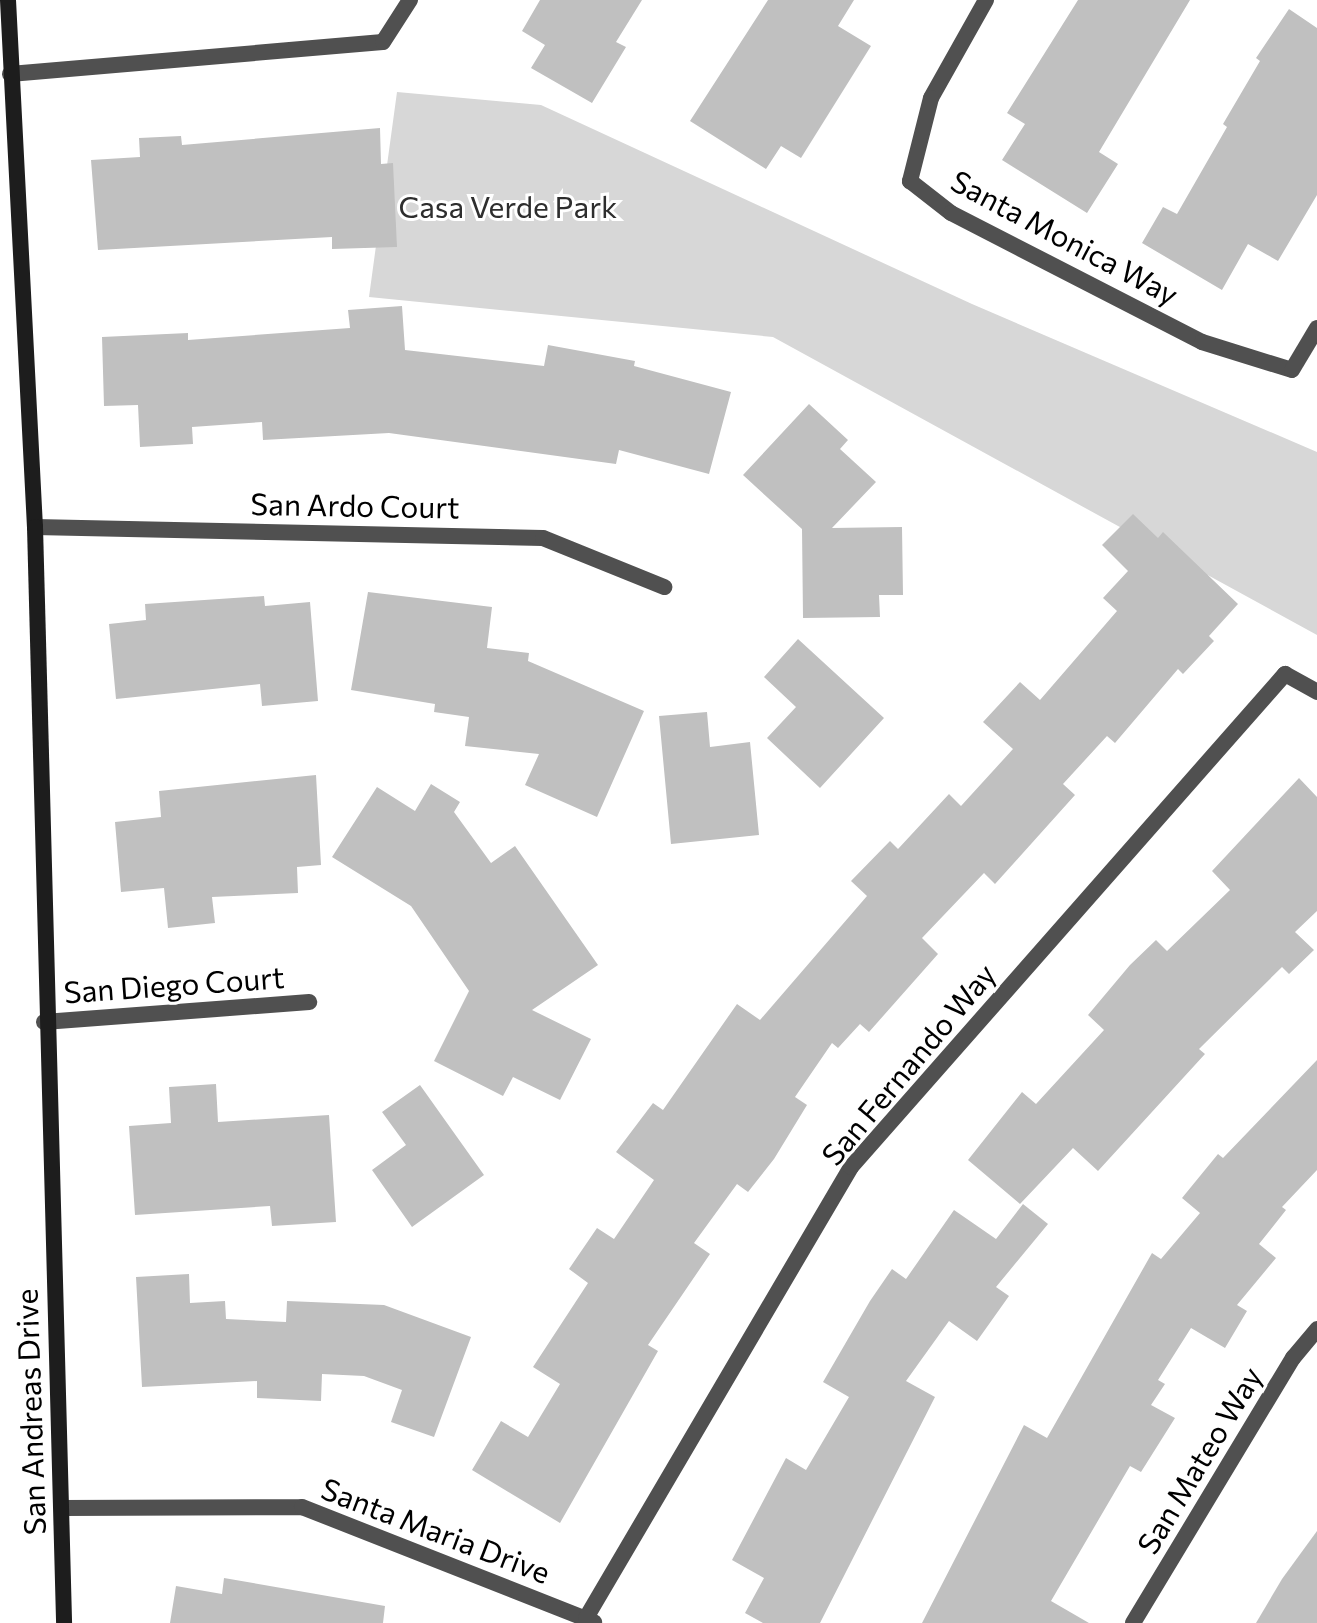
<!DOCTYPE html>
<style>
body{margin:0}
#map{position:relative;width:1317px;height:1623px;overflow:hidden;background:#fff;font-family:Commissioner,sans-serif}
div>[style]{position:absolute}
.green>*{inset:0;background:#d7d7d7}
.building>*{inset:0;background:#c0c0c0}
.street>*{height:16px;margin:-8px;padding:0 8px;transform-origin:8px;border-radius:8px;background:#505050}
.secondary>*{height:16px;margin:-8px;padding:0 8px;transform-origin:8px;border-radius:8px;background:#1d1d1d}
span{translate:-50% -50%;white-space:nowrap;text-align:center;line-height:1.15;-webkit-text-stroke:6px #fff;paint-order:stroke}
.park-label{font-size:30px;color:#2e2e2e}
.street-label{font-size:30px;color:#000}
</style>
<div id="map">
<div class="green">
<i style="clip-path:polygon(397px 92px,541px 105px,972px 304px,1317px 452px,1317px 635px,773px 337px,369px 297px)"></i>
</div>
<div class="building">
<i style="clip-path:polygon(540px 0,642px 0,616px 42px,626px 47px,592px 103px,531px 68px,545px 45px,522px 31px)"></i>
<i style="clip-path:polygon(768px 0,854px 0,838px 26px,871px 46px,801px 158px,781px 146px,766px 169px,690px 121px)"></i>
<i style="clip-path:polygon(1078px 0,1190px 0,1099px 152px,1118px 164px,1087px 213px,1002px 160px,1025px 124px,1007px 113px)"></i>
<i style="clip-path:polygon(1289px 9px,1317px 28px,1317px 195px,1278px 261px,1248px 244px,1222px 290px,1142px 243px,1163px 207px,1177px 214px,1227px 127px,1223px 124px,1260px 61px,1256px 58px)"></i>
<i style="clip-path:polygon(380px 128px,381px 164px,393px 163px,397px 247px,332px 249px,332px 237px,98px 250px,91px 160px,140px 157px,139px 138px,181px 136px,182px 145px)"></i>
<i style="clip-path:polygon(402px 306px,405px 350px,544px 366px,548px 345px,635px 361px,634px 366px,731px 392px,709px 474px,619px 450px,616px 464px,389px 433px,263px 440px,262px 422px,192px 427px,193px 444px,140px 447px,138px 405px,104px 406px,102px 337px,188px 333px,188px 340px,350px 328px,348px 310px)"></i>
<i style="clip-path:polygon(809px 404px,848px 440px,840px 449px,876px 482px,832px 528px,902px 527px,903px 595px,879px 595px,880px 617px,803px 618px,802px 529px,743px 475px)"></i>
<i style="clip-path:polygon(1133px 514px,1158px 538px,1163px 532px,1238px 604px,1209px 636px,1214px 641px,1183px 674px,1178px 669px,1115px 743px,1107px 736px,1063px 784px,1075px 795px,995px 884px,984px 873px,922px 938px,938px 954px,869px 1032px,860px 1024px,838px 1048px,832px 1043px,795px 1097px,807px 1105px,774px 1159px,748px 1192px,737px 1184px,694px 1243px,710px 1254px,648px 1345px,658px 1351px,560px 1523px,472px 1470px,501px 1421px,528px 1437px,560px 1384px,533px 1367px,588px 1283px,569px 1269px,597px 1228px,614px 1239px,654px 1180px,616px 1152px,653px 1103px,663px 1110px,737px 1004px,760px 1020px,867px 896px,851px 881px,890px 841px,898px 849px,949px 794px,961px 806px,1013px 749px,983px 722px,1020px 682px,1040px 700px,1117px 611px,1103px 598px,1128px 571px,1102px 545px)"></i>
<i style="clip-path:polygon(368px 592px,492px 607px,487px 648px,529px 653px,528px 661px,644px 711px,597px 817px,525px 785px,539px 754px,465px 746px,469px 717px,434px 712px,435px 704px,351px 690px)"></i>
<i style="clip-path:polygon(264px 596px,265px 606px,310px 602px,318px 701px,262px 706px,260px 684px,116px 699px,109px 624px,146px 620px,145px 604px)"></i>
<i style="clip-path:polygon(798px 639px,884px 718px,820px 788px,767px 738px,796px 707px,764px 677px)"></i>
<i style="clip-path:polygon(707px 712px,710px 747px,750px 742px,759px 835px,671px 844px,659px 716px)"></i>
<i style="clip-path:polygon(316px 775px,321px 865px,297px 867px,298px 893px,212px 897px,215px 923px,168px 928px,164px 888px,121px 892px,115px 822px,161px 817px,159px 791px)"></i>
<i style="clip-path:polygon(1299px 778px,1317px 797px,1317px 911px,1295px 932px,1314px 950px,1289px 974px,1282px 967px,1199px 1049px,1205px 1054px,1098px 1171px,1073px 1148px,1020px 1204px,968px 1160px,1022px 1092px,1036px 1104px,1104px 1030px,1088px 1015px,1130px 965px,1156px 940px,1167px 951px,1230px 890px,1212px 871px)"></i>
<i style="clip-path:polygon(431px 784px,460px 802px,454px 812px,491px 863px,515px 846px,598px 965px,532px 1010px,591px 1039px,560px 1100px,513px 1077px,503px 1096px,434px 1061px,469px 991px,411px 906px,332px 857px,377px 787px,415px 811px)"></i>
<i style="clip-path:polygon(1317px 1060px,1317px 1170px,1282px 1207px,1286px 1210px,1259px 1244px,1276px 1258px,1237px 1305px,1247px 1311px,1225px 1348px,1191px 1328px,1158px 1380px,1165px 1384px,1151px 1405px,1175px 1418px,1141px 1472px,1130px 1466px,1051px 1601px,1089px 1623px,922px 1623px,1024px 1425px,1047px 1438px,1152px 1253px,1161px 1259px,1200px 1213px,1182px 1198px,1218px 1154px,1223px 1158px)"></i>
<i style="clip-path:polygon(216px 1084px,218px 1122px,329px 1115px,336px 1222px,272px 1226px,270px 1206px,135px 1215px,129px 1126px,171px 1123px,169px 1087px)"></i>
<i style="clip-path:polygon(420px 1085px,484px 1175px,412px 1227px,372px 1170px,406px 1145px,382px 1112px)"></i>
<i style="clip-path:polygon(1023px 1204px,1048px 1224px,996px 1287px,1009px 1296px,977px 1341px,949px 1321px,906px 1381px,935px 1397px,820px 1623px,763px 1623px,745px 1613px,764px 1578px,732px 1560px,786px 1458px,806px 1470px,849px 1397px,823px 1382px,870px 1301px,892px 1269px,906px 1279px,954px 1210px,996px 1239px)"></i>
<i style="clip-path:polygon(189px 1274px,190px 1303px,225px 1301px,226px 1319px,286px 1322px,287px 1301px,384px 1305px,471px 1337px,434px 1437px,391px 1422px,402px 1390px,364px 1376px,322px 1374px,321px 1401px,257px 1398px,257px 1381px,142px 1387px,136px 1277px)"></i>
<i style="clip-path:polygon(1317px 1531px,1317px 1623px,1256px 1623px,1282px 1579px)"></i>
<i style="clip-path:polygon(224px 1578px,385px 1606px,383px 1623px,170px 1623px,176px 1586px,222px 1594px)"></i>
</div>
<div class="street">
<i style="left:986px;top:0;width:112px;rotate:119.3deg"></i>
<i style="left:931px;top:98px;width:86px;rotate:104.2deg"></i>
<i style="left:910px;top:181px;width:52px;rotate:38deg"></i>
<i style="left:951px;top:213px;width:282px;rotate:27.2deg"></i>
<i style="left:1202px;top:342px;width:94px;rotate:17.3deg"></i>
<i style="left:1292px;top:370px;width:49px;rotate:-59.2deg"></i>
<i style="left:10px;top:74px;width:374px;rotate:-4.9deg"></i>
<i style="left:383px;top:42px;width:50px;rotate:-57.3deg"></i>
<i style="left:35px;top:527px;width:508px;rotate:1.24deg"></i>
<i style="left:543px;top:538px;width:131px;rotate:22deg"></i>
<i style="left:44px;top:1022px;width:266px;rotate:-4.3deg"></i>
<i style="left:62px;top:1508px;width:240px;rotate:-0.2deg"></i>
<i style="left:302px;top:1507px;width:314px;rotate:21.5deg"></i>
<i style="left:586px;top:1618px;width:523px;rotate:-59.56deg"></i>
<i style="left:851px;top:1167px;width:657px;rotate:-48.64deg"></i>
<i style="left:1285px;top:674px;width:37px;rotate:29deg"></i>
<i style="left:1133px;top:1623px;width:310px;rotate:-58.9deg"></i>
<i style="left:1293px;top:1358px;width:38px;rotate:-50deg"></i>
</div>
<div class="secondary">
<i style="left:8px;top:0;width:528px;rotate:87.07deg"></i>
<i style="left:35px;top:527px;width:1096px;rotate:88.48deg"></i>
</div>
<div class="park-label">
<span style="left:508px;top:206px">Casa Verde Park</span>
</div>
<div class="street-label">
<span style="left:1065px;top:237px;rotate:28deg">Santa Monica Way</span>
<span style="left:355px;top:505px;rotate:1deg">San Ardo Court</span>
<span style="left:174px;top:984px;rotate:-4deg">San Diego Court</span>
<span style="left:908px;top:1064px;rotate:-50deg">San Fernando Way</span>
<span style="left:30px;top:1412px;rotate:-92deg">San Andreas Drive</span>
<span style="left:1199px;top:1460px;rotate:-59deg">San Mateo Way</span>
<span style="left:436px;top:1530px;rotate:21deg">Santa Maria Drive</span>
</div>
</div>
